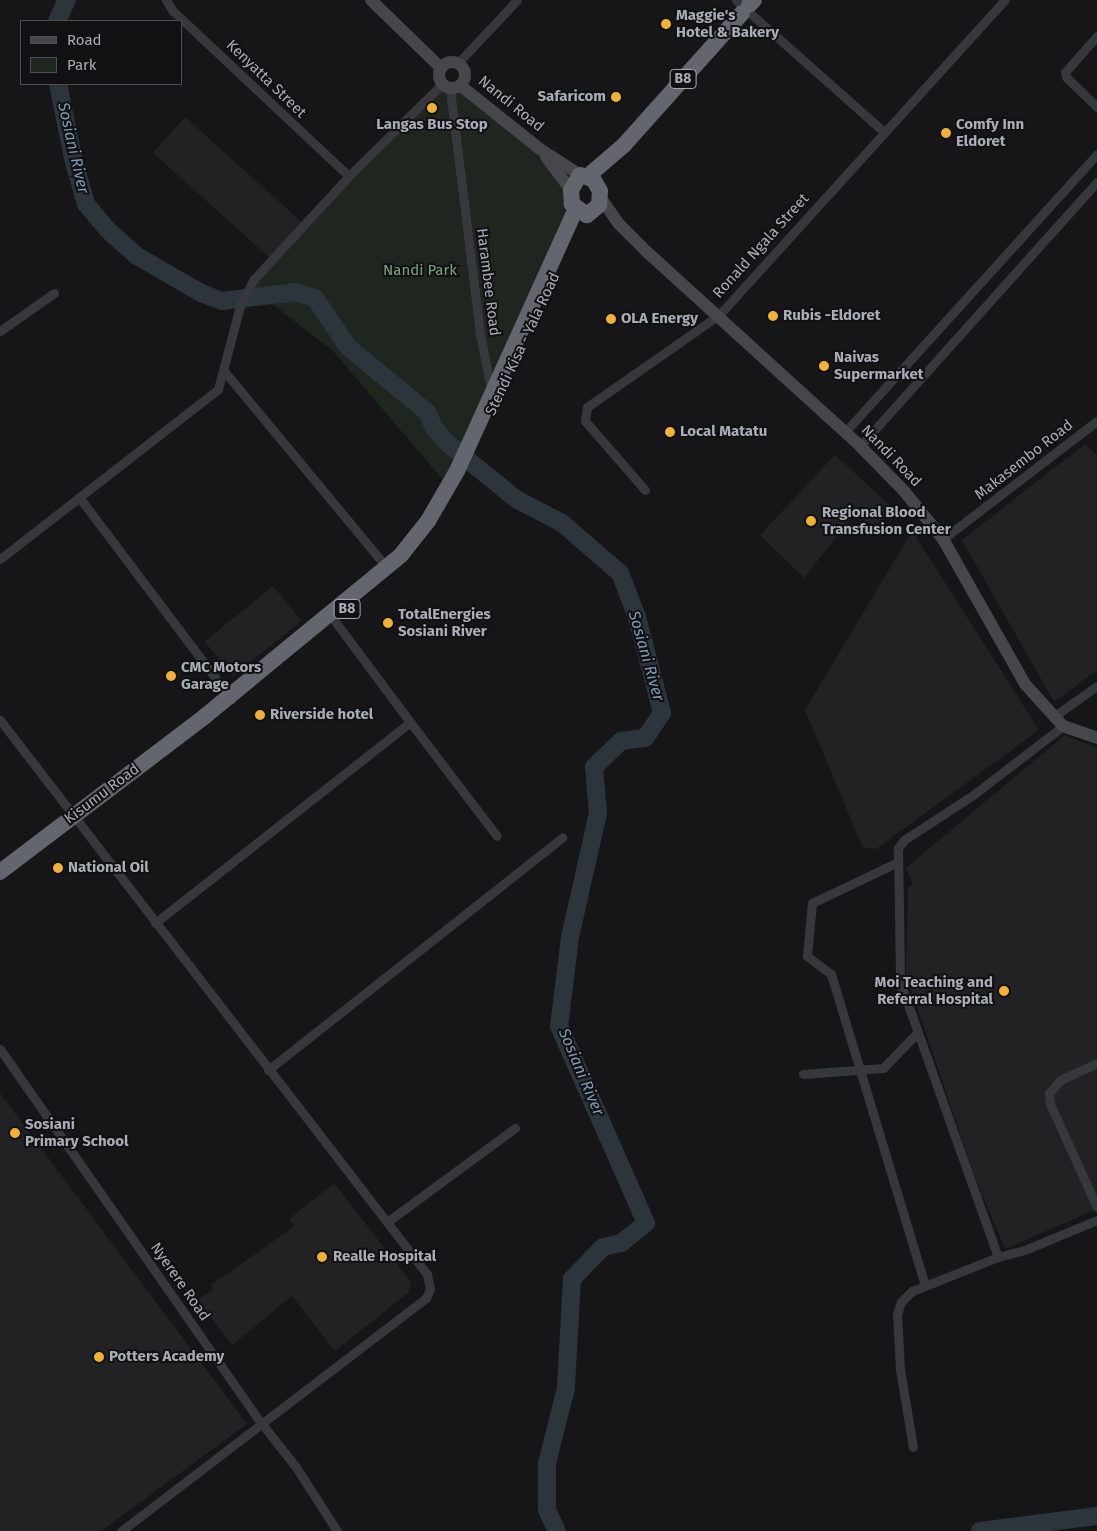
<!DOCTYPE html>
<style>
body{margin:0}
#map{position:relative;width:1097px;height:1531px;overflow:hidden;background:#161618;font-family:"Fira Sans",sans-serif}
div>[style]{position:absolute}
.built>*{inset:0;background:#222225;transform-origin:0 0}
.green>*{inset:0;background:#1e261f}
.river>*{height:18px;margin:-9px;padding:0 9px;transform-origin:9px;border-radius:9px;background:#2c353c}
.street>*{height:9px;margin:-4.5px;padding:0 4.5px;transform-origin:4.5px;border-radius:4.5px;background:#37383d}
.secondary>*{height:12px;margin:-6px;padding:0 6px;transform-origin:6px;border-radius:6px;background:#45474d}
.secondary>.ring{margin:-6px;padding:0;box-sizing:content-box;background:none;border:12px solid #45474d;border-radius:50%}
.highway>*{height:16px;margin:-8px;padding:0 8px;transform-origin:8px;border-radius:8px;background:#63666e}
.dots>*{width:14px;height:14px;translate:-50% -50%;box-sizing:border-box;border:2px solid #111113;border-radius:50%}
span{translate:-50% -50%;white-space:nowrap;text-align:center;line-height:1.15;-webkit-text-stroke:4px #111113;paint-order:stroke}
.shield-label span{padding:1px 4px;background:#111113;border:1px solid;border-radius:4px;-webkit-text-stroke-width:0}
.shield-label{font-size:14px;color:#a8adb8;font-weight:700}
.poi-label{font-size:15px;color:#a8adb8;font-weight:700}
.left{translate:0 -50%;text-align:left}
.right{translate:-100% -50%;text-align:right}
.street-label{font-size:15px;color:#a8adb8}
.park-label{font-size:15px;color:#7fa381}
.water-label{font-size:16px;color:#7f9bb3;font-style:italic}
.legend{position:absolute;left:20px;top:20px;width:162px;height:65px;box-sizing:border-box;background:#111113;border:1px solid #4d4f55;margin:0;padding:6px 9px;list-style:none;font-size:15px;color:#a8adb8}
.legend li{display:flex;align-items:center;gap:10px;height:25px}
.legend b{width:25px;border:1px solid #4d4f55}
</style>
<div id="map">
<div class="built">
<i style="left:185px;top:117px;width:160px;height:48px;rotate:42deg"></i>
<i style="clip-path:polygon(1085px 444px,1097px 455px,1097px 670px,1054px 702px,962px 540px)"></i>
<i style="clip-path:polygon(835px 455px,893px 508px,874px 529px,855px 513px,804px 578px,760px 535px)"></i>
<i style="clip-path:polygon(912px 531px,1039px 730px,876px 849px,863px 848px,805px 710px)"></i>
<i style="left:273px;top:586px;width:45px;height:88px;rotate:51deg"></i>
<i style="clip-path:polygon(1065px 735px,1097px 748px,1097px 1209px,1005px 1249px,975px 1177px,906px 975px,908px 888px,913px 885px,906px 868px)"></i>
<i style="clip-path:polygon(0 1093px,247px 1424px,101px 1531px,0 1531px)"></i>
<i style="clip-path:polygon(334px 1183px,411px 1282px,408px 1293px,335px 1351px,292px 1296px,232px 1345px,198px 1300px,213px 1289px,211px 1285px,295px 1226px,289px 1219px)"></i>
</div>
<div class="green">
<i style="clip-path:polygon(441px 86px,453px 91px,462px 88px,539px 151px,569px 191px,571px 204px,468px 443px,443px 480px,333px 351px,275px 306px,263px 301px,242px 307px,270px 260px)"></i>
</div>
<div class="river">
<i style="left:57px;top:21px;width:23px;rotate:-65deg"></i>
<i style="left:58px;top:84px;width:76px;rotate:78.5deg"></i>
<i style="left:73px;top:158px;width:48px;rotate:74.2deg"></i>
<i style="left:86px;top:204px;width:35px;rotate:50deg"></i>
<i style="left:109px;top:231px;width:38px;rotate:42deg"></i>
<i style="left:137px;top:256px;width:74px;rotate:30deg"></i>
<i style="left:201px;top:293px;width:22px;rotate:21deg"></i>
<i style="left:222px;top:301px;width:75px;rotate:-6.9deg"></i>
<i style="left:296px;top:292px;width:20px;rotate:18deg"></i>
<i style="left:315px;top:298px;width:59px;rotate:56deg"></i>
<i style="left:348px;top:347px;width:102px;rotate:39.4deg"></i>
<i style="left:427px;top:412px;width:17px;rotate:66deg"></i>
<i style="left:434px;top:428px;width:20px;rotate:49deg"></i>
<i style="left:447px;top:443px;width:89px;rotate:39.1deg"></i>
<i style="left:516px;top:499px;width:52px;rotate:27.6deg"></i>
<i style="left:562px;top:523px;width:77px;rotate:40.8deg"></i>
<i style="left:620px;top:573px;width:47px;rotate:68.9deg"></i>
<i style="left:637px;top:617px;width:99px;rotate:75.4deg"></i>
<i style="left:662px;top:713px;width:30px;rotate:124deg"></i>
<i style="left:645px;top:738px;width:24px;rotate:173deg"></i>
<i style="left:621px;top:741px;width:37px;rotate:136deg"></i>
<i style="left:594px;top:767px;width:46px;rotate:85deg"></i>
<i style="left:598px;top:813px;width:127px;rotate:102.7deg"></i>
<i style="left:570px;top:937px;width:90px;rotate:97deg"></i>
<i style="left:559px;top:1026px;width:215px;rotate:66.2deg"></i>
<i style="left:646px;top:1223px;width:32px;rotate:141deg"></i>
<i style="left:621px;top:1243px;width:18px;rotate:167deg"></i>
<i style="left:603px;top:1247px;width:45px;rotate:134.1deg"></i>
<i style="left:572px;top:1279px;width:109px;rotate:93.2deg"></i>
<i style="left:566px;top:1388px;width:77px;rotate:104.2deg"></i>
<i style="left:547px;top:1463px;width:47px;rotate:90deg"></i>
<i style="left:547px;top:1510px;width:23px;rotate:65deg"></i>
<i style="left:980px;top:1531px;width:118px;rotate:-7.3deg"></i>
</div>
<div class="street">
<i style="left:166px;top:0;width:13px;rotate:58deg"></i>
<i style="left:173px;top:11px;width:241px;rotate:43.2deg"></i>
<i style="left:736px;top:0;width:7px;rotate:45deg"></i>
<i style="left:750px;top:13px;width:178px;rotate:41.6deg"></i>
<i style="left:1097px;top:36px;width:48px;rotate:131.6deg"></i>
<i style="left:1065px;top:72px;width:5px;rotate:79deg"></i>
<i style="left:1066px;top:77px;width:43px;rotate:44.1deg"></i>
<i style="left:458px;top:63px;width:86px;rotate:-46.9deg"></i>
<i style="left:450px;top:89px;width:247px;rotate:83deg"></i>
<i style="left:480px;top:334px;width:51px;rotate:78.7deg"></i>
<i style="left:490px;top:384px;width:6px;rotate:39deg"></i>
<i style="left:0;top:331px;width:66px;rotate:-35.1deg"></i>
<i style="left:225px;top:372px;width:254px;rotate:50.4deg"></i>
<i style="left:845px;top:432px;width:375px;rotate:-47.8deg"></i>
<i style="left:860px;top:446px;width:355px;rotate:-48.1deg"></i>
<i style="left:645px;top:490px;width:91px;rotate:-131deg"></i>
<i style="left:585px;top:421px;width:14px;rotate:-82deg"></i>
<i style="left:587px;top:407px;width:161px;rotate:-34.9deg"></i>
<i style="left:719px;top:315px;width:425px;rotate:-47.8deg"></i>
<i style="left:79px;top:497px;width:253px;rotate:53deg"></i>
<i style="left:943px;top:539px;width:194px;rotate:-37.5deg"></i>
<i style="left:0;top:559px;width:276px;rotate:-37.9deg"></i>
<i style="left:218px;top:389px;width:86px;rotate:-75.2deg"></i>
<i style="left:240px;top:306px;width:30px;rotate:-63deg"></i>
<i style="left:254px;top:279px;width:140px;rotate:-47.3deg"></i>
<i style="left:349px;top:176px;width:131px;rotate:-44.7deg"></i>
<i style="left:1053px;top:717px;width:54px;rotate:-35.2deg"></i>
<i style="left:0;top:720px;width:699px;rotate:52.38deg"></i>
<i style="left:427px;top:1274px;width:15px;rotate:79deg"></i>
<i style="left:430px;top:1289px;width:10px;rotate:114deg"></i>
<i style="left:426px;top:1298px;width:384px;rotate:142.6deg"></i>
<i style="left:410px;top:722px;width:143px;rotate:52.7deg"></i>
<i style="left:1063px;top:726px;width:113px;rotate:142.5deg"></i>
<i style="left:973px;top:795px;width:82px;rotate:146.9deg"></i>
<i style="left:904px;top:840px;width:10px;rotate:127deg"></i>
<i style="left:898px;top:848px;width:134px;rotate:89.1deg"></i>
<i style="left:900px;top:982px;width:292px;rotate:70.4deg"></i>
<i style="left:998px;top:1257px;width:30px;rotate:-15deg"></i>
<i style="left:1027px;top:1249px;width:76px;rotate:-22.5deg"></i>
<i style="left:898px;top:862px;width:95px;rotate:154.5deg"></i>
<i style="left:812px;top:903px;width:53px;rotate:95.4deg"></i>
<i style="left:807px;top:956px;width:30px;rotate:37deg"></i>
<i style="left:831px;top:974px;width:325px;rotate:73.2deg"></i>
<i style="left:155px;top:923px;width:325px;rotate:-38.2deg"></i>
<i style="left:410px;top:722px;width:127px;rotate:-126.7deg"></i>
<i style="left:0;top:1049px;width:457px;rotate:55.1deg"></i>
<i style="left:262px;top:1424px;width:55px;rotate:51.7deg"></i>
<i style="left:296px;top:1467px;width:76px;rotate:57.4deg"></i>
<i style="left:1097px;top:1063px;width:41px;rotate:155.3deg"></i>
<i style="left:1060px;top:1080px;width:17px;rotate:130deg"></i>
<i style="left:1049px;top:1093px;width:11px;rotate:85deg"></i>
<i style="left:1050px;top:1104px;width:113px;rotate:65.5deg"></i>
<i style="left:268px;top:1070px;width:375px;rotate:-38.3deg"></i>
<i style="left:803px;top:1074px;width:80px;rotate:-4.3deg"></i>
<i style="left:883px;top:1068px;width:49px;rotate:-45.8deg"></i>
<i style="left:387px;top:1222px;width:159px;rotate:-36.3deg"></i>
<i style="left:913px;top:1447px;width:79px;rotate:-99.5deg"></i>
<i style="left:900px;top:1369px;width:55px;rotate:-93.1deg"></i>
<i style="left:897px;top:1314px;width:13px;rotate:-72deg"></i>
<i style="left:901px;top:1302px;width:16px;rotate:-45deg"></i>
<i style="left:912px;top:1291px;width:92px;rotate:-21.6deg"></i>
</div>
<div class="secondary">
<i style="left:371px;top:0;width:98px;rotate:44.2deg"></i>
<i class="ring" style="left:439px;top:62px;width:14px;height:14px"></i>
<i style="left:461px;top:86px;width:101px;rotate:38.6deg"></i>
<i style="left:540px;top:149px;width:48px;rotate:33deg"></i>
<i style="left:546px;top:157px;width:41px;rotate:52.9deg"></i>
<i style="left:600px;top:197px;width:33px;rotate:55deg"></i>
<i style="left:619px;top:224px;width:38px;rotate:45deg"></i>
<i style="left:646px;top:251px;width:290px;rotate:42.3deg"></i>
<i style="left:860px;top:446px;width:63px;rotate:45.6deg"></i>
<i style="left:904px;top:491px;width:62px;rotate:50.9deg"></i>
<i style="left:943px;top:539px;width:167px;rotate:60.5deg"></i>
<i style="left:1025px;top:684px;width:57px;rotate:47.9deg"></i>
<i style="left:1063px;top:726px;width:36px;rotate:19deg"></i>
</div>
<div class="highway">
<i style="left:749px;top:5px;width:7px;rotate:-45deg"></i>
<i style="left:580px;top:175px;width:14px;rotate:17deg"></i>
<i style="left:593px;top:179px;width:14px;rotate:60deg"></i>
<i style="left:600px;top:191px;width:14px;rotate:94deg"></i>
<i style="left:599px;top:205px;width:16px;rotate:140deg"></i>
<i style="left:587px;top:215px;width:19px;rotate:-144deg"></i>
<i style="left:572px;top:204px;width:14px;rotate:-94deg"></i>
<i style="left:571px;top:190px;width:17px;rotate:-59deg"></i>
<i style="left:588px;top:176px;width:48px;rotate:-40.7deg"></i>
<i style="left:624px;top:145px;width:177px;rotate:-48.2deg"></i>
<i style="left:0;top:872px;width:256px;rotate:-37.2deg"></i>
<i style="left:204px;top:717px;width:255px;rotate:-39.4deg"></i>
<i style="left:401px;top:555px;width:43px;rotate:-51.5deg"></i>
<i style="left:428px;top:521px;width:58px;rotate:-59.9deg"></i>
<i style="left:457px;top:471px;width:288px;rotate:-65.6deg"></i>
</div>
<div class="dots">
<i style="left:666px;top:24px;background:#f2b134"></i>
<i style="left:616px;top:97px;background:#f2b134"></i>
<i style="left:432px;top:108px;background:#f2b134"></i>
<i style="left:946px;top:133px;background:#f2b134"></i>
<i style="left:773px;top:316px;background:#f2b134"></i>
<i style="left:611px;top:319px;background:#f2b134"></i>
<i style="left:824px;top:366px;background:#f2b134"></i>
<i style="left:670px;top:432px;background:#f2b134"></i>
<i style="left:811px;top:521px;background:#f2b134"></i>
<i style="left:388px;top:623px;background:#f2b134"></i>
<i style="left:171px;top:676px;background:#f2b134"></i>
<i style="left:260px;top:715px;background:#f2b134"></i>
<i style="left:58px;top:868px;background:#f2b134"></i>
<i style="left:1004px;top:991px;background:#f2b134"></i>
<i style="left:15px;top:1133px;background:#f2b134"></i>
<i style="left:322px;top:1257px;background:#f2b134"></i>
<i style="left:99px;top:1357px;background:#f2b134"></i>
</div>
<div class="shield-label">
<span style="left:683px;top:79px">B8</span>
<span style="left:347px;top:609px">B8</span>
</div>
<div class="poi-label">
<span class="left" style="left:676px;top:24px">Maggie's<br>Hotel &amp; Bakery</span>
<span class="right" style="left:606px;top:97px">Safaricom</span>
<span class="left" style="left:956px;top:133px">Comfy Inn<br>Eldoret</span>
<span style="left:432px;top:125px">Langas Bus Stop</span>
<span class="left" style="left:783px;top:316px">Rubis -Eldoret</span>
<span class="left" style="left:621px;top:319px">OLA Energy</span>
<span class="left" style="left:834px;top:366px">Naivas<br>Supermarket</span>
<span class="left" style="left:680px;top:432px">Local Matatu</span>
<span class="left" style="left:822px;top:521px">Regional Blood<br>Transfusion Center</span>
<span class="left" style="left:398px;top:623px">TotalEnergies<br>Sosiani River</span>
<span class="left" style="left:181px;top:676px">CMC Motors<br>Garage</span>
<span class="left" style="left:270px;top:715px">Riverside hotel</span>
<span class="left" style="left:68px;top:868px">National Oil</span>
<span class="right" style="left:993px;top:991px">Moi Teaching and<br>Referral Hospital</span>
<span class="left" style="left:25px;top:1133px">Sosiani<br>Primary School</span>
<span class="left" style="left:333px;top:1257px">Realle Hospital</span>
<span class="left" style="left:109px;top:1357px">Potters Academy</span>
</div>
<div class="street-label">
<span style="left:266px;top:79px;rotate:44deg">Kenyatta Street</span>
<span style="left:511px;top:104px;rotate:39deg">Nandi Road</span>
<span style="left:761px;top:246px;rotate:-48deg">Ronald Ngala Street</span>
<span style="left:488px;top:282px;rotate:83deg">Harambee Road</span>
<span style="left:523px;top:344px;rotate:-65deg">Stendi Kisa - Yala Road</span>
<span style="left:891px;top:456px;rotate:46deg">Nandi Road</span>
<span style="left:1024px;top:460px;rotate:-38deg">Makasembo Road</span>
<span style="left:102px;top:794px;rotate:-37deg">Kisumu Road</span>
<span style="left:180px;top:1282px;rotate:55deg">Nyerere Road</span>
</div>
<div class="park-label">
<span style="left:420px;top:271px">Nandi Park</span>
</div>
<div class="water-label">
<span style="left:73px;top:148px;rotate:77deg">Sosiani River</span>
<span style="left:646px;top:656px;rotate:74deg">Sosiani River</span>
<span style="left:581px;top:1072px;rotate:67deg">Sosiani River</span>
</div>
<ul class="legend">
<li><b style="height:6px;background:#45474d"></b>Road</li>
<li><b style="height:14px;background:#1e261f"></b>Park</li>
</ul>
</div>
